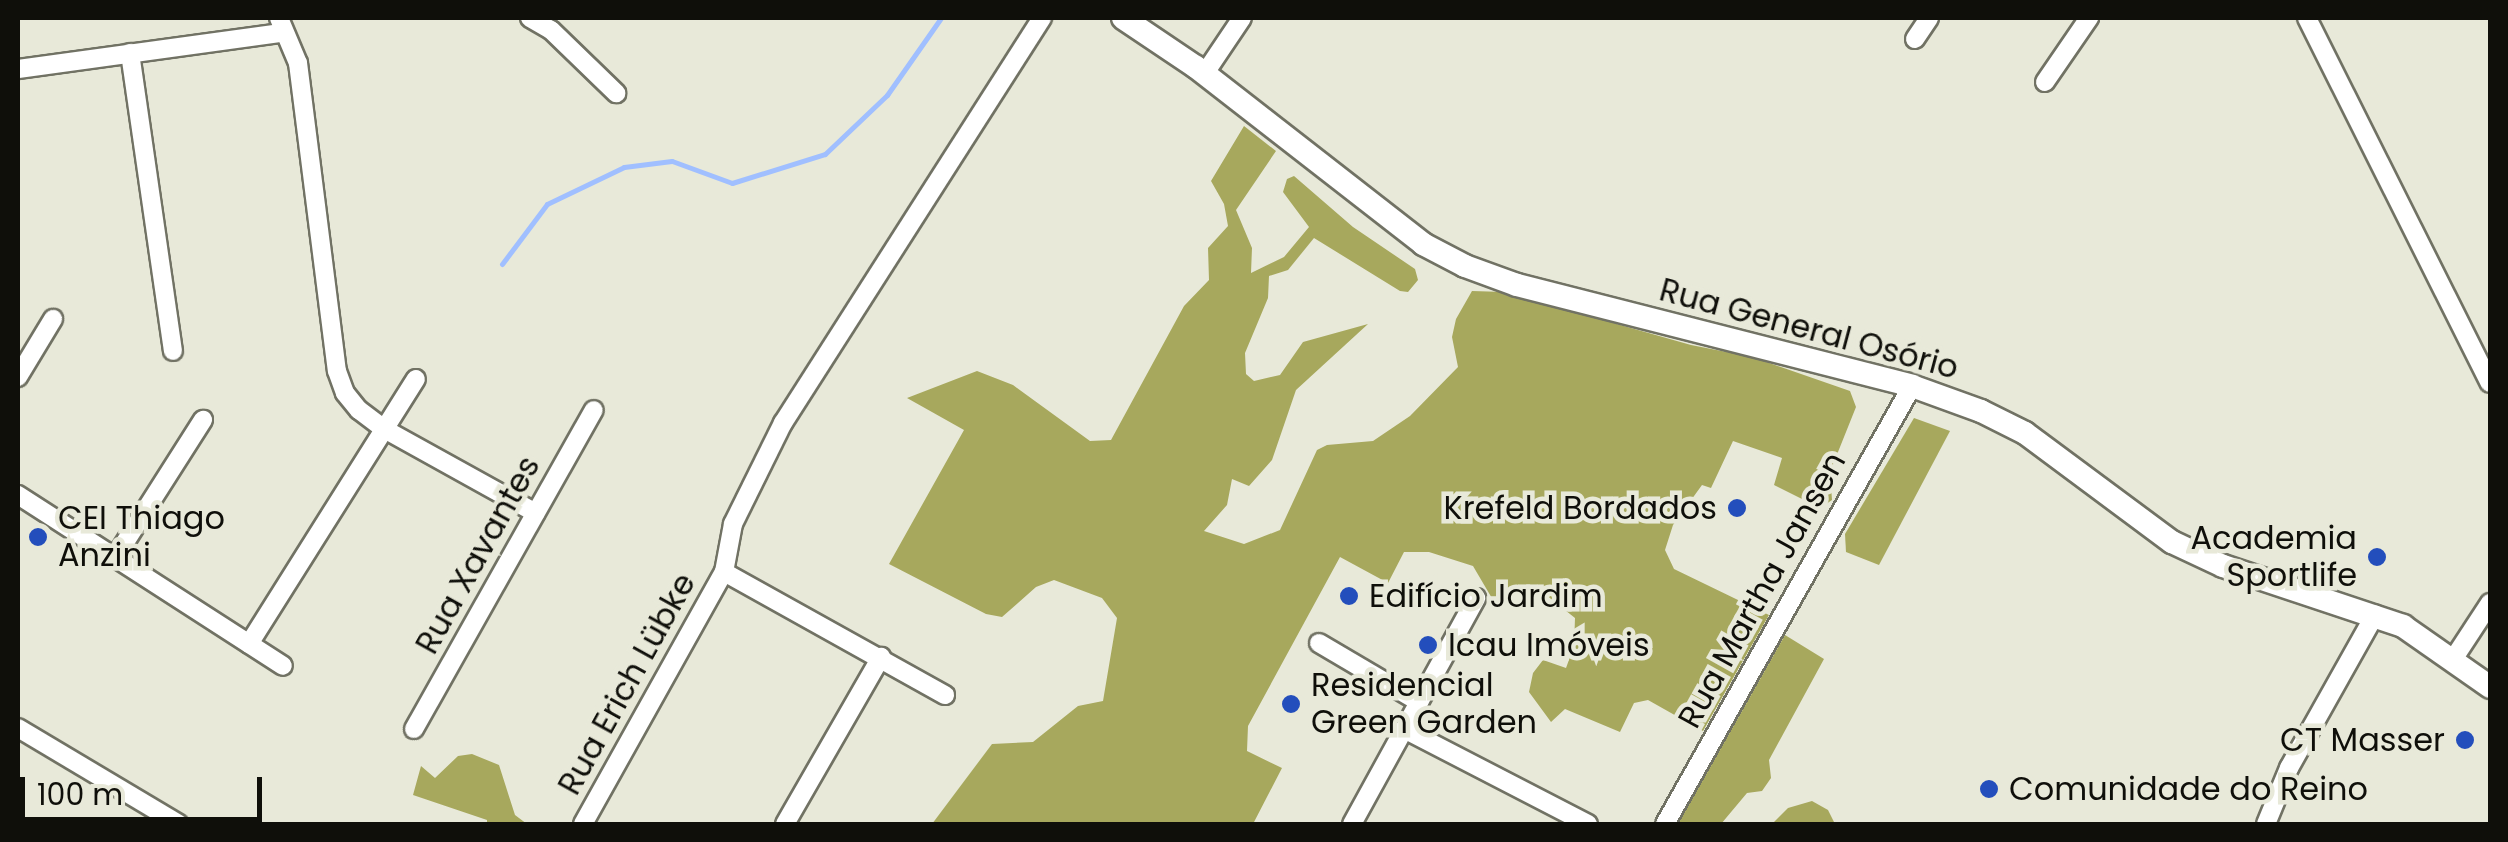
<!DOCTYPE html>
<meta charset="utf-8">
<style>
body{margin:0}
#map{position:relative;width:2508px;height:842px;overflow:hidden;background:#e8e9d9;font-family:Poppins,sans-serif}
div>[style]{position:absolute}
.forest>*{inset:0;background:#a7a85d}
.stream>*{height:5px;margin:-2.5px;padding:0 2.5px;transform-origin:2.5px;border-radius:2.5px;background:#a0bfff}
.roads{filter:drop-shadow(2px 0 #717264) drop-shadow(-2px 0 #717264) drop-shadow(0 2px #717264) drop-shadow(0 -2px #717264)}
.minor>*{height:18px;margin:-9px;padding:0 9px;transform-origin:9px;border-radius:9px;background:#fff}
.major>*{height:22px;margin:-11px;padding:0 11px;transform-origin:11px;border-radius:11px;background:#fff}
.dots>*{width:28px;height:28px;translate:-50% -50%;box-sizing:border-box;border:5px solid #e8e9d9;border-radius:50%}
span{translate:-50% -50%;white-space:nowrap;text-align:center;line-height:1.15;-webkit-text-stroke:9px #e8e9d9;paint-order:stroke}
.street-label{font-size:32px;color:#0f0f0a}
.poi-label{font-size:32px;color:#0f0f0a}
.right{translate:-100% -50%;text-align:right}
.left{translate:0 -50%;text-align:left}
.frame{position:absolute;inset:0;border:20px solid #0f0f0a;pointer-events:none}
.scale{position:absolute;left:20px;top:777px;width:242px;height:45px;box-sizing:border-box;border:5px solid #0f0f0a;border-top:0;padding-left:12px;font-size:30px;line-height:35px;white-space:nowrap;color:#0f0f0a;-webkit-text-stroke:8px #e8e9d9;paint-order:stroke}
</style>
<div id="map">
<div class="forest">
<i style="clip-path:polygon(1244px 126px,1276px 151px,1236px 210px,1252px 248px,1251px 273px,1284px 257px,1309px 227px,1283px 192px,1287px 179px,1294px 176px,1353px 227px,1415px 269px,1418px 280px,1408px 292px,1400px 291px,1314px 238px,1288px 270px,1269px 276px,1268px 298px,1245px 353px,1246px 374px,1254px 381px,1280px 375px,1303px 342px,1368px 324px,1296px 390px,1272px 460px,1249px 486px,1232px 479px,1227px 505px,1204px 531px,1244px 544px,1280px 530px,1317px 450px,1327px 445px,1373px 441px,1410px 416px,1458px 367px,1452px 337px,1456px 319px,1472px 291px,1504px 292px,1691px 345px,1752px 357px,1850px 391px,1856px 407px,1830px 472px,1832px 500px,1820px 508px,1774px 485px,1782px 458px,1733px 441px,1711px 488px,1702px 485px,1673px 525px,1665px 550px,1674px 569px,1769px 615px,1703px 731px,1648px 700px,1634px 703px,1620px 732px,1565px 709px,1551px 722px,1529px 692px,1533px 673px,1543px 660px,1566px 668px,1574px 646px,1575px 618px,1541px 591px,1493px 600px,1473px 566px,1429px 552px,1404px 552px,1388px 583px,1340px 557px,1248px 726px,1247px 751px,1282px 768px,1253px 824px,932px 824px,992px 744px,1033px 742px,1078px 706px,1103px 701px,1117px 618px,1102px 598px,1054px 580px,1036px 587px,1002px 617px,986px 614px,889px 564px,964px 430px,907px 398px,977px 371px,1013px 385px,1090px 441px,1111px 440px,1184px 306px,1209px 280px,1208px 248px,1228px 226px,1224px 204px,1211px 181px)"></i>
<i style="clip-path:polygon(1914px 418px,1950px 431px,1879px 565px,1846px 552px,1845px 534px)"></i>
<i style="clip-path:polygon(1785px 635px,1824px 659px,1769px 760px,1771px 778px,1762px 791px,1747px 793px,1721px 824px,1678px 824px)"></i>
<i style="clip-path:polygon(472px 754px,499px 765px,515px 815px,527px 824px,487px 824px,487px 820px,413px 795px,421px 766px,435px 778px,458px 756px)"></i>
<i style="clip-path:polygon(1812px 801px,1828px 810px,1835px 824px,1772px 824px,1788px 808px)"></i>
</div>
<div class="stream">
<i style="left:502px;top:264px;width:75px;rotate:-53.1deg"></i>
<i style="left:547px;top:204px;width:85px;rotate:-25.7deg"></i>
<i style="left:624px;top:167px;width:48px;rotate:-7.1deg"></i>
<i style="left:672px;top:161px;width:64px;rotate:20.1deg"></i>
<i style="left:732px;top:183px;width:97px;rotate:-17.3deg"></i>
<i style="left:825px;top:154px;width:86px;rotate:-43.6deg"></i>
<i style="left:887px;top:95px;width:94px;rotate:-55deg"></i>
</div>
<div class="roads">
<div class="minor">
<i style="left:279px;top:18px;width:49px;rotate:67.1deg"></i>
<i style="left:298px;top:63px;width:310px;rotate:82.8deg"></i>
<i style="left:337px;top:371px;width:23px;rotate:70deg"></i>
<i style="left:345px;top:393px;width:22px;rotate:51deg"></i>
<i style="left:359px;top:410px;width:34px;rotate:37deg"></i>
<i style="left:386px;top:430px;width:171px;rotate:29deg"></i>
<i style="left:530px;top:18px;width:24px;rotate:30deg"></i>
<i style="left:551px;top:30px;width:91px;rotate:44.1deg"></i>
<i style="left:2307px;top:18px;width:408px;rotate:63.4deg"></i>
<i style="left:1915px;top:39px;width:25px;rotate:-56deg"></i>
<i style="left:130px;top:53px;width:301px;rotate:81.8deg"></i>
<i style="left:18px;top:69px;width:266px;rotate:-7.8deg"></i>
<i style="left:1205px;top:73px;width:66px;rotate:-56.1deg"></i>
<i style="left:2045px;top:82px;width:78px;rotate:-55.5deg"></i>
<i style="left:18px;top:377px;width:68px;rotate:-58.9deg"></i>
<i style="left:18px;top:495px;width:315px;rotate:32.8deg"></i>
<i style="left:115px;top:558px;width:164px;rotate:-57.5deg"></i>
<i style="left:724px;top:572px;width:253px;rotate:29.1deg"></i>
<i style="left:1319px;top:643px;width:116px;rotate:30.5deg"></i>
<i style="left:249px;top:644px;width:313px;rotate:-57.8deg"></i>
<i style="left:2454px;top:658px;width:66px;rotate:-56.8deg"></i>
<i style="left:18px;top:728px;width:187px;rotate:30.8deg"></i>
<i style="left:414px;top:729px;width:366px;rotate:-60.6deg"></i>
<i style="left:1404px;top:729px;width:207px;rotate:27.3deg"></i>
<i style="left:583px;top:824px;width:289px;rotate:-60.8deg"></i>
<i style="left:724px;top:572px;width:49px;rotate:-79.4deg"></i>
<i style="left:733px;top:524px;width:113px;rotate:-63.7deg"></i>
<i style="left:783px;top:423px;width:481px;rotate:-57.4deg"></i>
<i style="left:785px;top:824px;width:193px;rotate:-60.1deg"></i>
<i style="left:1352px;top:824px;width:258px;rotate:-61.2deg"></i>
<i style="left:1665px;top:824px;width:503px;rotate:-60.58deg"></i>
<i style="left:2266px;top:824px;width:61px;rotate:-67.7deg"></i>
<i style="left:2289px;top:768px;width:176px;rotate:-60.7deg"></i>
</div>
<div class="major">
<i style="left:1123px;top:18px;width:88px;rotate:33.9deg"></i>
<i style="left:1196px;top:67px;width:288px;rotate:37.9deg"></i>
<i style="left:1423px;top:244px;width:47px;rotate:27.6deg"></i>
<i style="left:1465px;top:266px;width:55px;rotate:20.1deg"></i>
<i style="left:1517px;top:285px;width:408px;rotate:14.3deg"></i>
<i style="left:1912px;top:386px;width:73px;rotate:19.9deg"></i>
<i style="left:1981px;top:411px;width:49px;rotate:26.6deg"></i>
<i style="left:2025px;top:433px;width:183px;rotate:36.6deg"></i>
<i style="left:2172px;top:542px;width:56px;rotate:25.2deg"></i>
<i style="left:2223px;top:566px;width:190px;rotate:18.4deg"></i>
<i style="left:2403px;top:626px;width:106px;rotate:35deg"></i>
</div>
</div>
<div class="dots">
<i style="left:1737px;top:508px;background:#234ebc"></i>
<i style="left:38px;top:537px;background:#234ebc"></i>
<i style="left:2377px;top:557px;background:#234ebc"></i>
<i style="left:1349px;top:596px;background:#234ebc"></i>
<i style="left:1428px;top:645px;background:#234ebc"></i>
<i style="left:1291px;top:704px;background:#234ebc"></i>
<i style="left:2465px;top:740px;background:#234ebc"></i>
<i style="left:1989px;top:789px;background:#234ebc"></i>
</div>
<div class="street-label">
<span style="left:1809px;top:329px;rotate:15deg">Rua General Osório</span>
<span style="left:478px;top:555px;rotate:-61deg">Rua Xavantes</span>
<span style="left:1762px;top:590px;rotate:-61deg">Rua Martha Jansen</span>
<span style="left:627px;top:684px;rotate:-61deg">Rua Erich Lübke</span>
</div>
<div class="poi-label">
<span class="right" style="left:1717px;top:508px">Krefeld Bordados</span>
<span class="left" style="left:58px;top:537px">CEI Thiago<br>Anzini</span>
<span class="right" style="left:2357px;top:557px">Academia<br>Sportlife</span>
<span class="left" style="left:1369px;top:596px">Edifício Jardim</span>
<span class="left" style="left:1448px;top:645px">Icau Imóveis</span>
<span class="left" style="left:1311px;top:704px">Residencial<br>Green Garden</span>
<span class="right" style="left:2445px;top:740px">CT Masser</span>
<span class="left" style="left:2009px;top:789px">Comunidade do Reino</span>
</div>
<div class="frame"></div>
<div class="scale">100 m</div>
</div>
